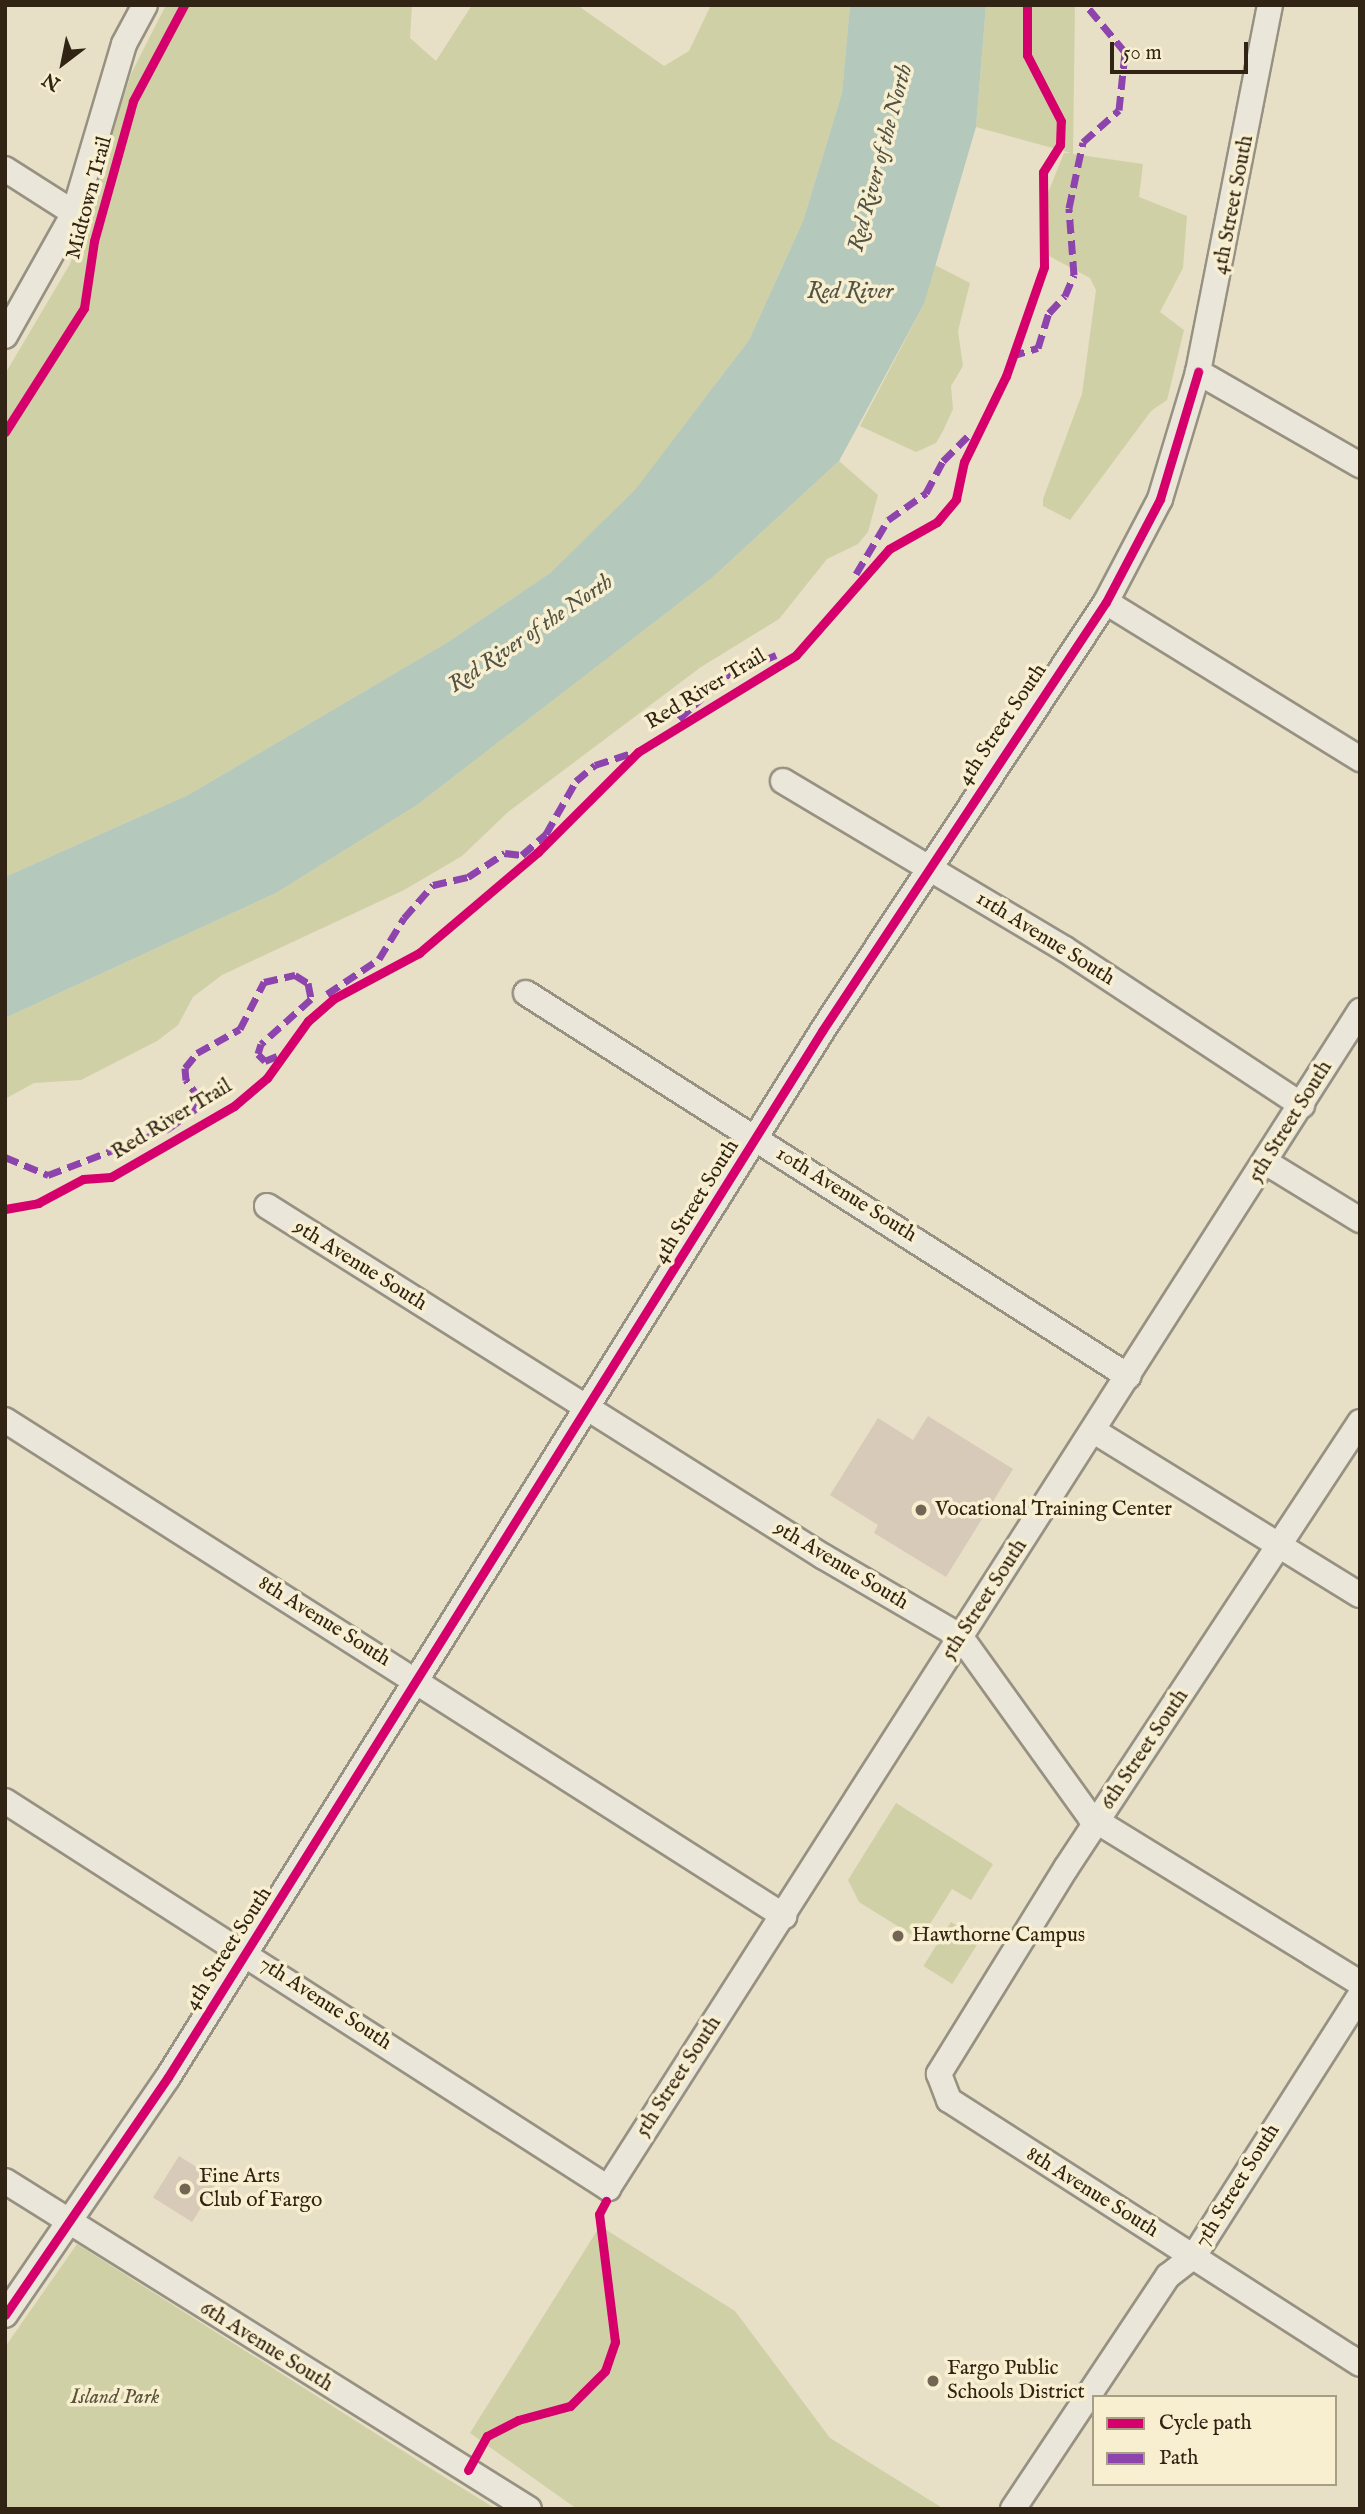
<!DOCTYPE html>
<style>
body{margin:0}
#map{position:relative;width:1365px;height:2514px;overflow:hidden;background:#e7dfc6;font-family:"IM FELL English",serif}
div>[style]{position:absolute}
.green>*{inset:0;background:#d0d0a7;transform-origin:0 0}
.water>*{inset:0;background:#b4c8bb}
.building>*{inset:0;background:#d8cab9;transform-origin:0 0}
.roads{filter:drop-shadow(2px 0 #979182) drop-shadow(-2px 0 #979182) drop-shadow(0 2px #979182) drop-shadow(0 -2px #979182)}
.minor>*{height:24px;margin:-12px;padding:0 12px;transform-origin:12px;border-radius:12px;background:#eae7da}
.quiet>*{height:7px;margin-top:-3.5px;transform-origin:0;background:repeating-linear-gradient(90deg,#8e44ad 0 14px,transparent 0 21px)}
.cycleway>*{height:9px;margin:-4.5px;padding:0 4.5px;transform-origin:4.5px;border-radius:4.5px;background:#d6006c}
.dots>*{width:19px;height:19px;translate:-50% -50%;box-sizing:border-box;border:4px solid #f8efd1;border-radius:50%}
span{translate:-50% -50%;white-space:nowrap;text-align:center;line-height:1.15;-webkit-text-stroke:7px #f8efd1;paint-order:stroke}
.street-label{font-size:21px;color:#312415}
.poi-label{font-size:21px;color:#312415}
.left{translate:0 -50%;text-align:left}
.park-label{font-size:21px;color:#5b5439;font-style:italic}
.water-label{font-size:23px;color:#525245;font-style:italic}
.frame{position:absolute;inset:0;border:7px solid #312415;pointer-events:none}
.legend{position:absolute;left:1092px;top:2395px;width:245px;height:91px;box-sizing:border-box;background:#f8efd1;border:2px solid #a89e86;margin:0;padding:9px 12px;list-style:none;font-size:21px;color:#312415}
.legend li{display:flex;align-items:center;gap:14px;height:35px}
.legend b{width:35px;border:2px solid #a89e86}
.north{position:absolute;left:28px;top:28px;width:70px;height:70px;-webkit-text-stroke:5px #f8efd1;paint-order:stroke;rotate:212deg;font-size:19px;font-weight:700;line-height:28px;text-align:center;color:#312415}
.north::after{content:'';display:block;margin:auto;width:24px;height:32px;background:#312415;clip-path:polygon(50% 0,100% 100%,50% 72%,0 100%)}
.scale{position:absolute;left:1110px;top:42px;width:138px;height:32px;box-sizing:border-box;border:4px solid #312415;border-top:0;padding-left:9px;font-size:21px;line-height:24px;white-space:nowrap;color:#312415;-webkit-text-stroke:5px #f8efd1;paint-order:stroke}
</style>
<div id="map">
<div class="green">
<i style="clip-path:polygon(166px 5px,412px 5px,410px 38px,436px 61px,472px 5px,577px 5px,664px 66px,689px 51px,711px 5px,850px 5px,842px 93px,803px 221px,749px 340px,635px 491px,550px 573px,448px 642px,188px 795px,5px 877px,5px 374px,70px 264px,131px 74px)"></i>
<i style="clip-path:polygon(986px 5px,1075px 5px,1073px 154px,1143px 164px,1139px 197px,1187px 216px,1183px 268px,1160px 312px,1184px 330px,1167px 400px,1151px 411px,1070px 520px,1043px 506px,1043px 499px,1082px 394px,1096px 290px,1090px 278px,1049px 256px,1048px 193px,1064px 153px,1071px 153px,976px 127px)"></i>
<i style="clip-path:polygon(933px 264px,970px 283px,958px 331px,963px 366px,951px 386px,953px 409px,943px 431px,936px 443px,916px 452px,860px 426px,924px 304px)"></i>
<i style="clip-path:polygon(839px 461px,878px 495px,868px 532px,858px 544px,827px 559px,779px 619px,701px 667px,508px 812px,462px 856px,404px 890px,222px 975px,193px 997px,178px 1025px,157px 1041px,81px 1080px,34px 1083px,5px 1099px,5px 1018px,276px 893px,417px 805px,713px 577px)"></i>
<i style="clip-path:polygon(896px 1803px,993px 1864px,971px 1900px,952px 1889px,920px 1940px,859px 1902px,848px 1880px)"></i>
<i style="left:951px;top:1922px;width:34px;height:52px;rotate:32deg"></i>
<i style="clip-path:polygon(600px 2226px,735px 2311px,830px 2438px,944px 2509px,577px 2509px,470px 2433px)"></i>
<i style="clip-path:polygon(77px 2244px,433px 2470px,496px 2509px,5px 2509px,5px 2347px)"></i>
</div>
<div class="water">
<i style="clip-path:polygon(850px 5px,986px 5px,976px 127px,924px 304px,839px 461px,713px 577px,417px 805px,276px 893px,5px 1018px,5px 877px,188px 795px,448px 642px,550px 573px,635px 490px,749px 340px,803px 221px,842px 93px)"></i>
</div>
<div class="building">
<i style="clip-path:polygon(928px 1416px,1013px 1469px,946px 1577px,874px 1533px,878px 1525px,830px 1495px,878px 1418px,913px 1440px)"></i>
<i style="left:179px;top:2156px;width:46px;height:49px;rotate:32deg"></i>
</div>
<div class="roads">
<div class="minor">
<i style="left:5px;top:169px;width:82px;rotate:32.5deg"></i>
<i style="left:5px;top:336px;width:141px;rotate:-60.7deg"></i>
<i style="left:74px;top:213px;width:176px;rotate:-73.5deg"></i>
<i style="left:124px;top:44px;width:44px;rotate:-61.7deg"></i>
<i style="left:1198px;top:372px;width:187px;rotate:29.9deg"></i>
<i style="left:1106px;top:602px;width:299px;rotate:31.7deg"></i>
<i style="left:783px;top:781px;width:328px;rotate:30.8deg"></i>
<i style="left:1065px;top:949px;width:284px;rotate:33.4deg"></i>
<i style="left:526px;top:993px;width:714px;rotate:32.47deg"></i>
<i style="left:1267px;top:1163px;width:109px;rotate:31.5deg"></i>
<i style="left:267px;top:1206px;width:658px;rotate:32.22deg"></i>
<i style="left:824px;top:1557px;width:157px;rotate:30.2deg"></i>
<i style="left:960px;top:1636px;width:223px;rotate:54.3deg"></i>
<i style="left:1090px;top:1817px;width:317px;rotate:31.6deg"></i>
<i style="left:5px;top:1420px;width:924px;rotate:32.49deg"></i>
<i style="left:1360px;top:1422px;width:534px;rotate:123.39deg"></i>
<i style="left:1066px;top:1868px;width:242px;rotate:121.7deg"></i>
<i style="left:939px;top:2074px;width:28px;rotate:69deg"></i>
<i style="left:949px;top:2100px;width:488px;rotate:32.7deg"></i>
<i style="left:1094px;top:1431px;width:312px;rotate:31.7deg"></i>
<i style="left:5px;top:1801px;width:717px;rotate:32.69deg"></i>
<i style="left:608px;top:2188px;width:1397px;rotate:-57.42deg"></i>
<i style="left:5px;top:2181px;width:618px;rotate:32.04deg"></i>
<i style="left:5px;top:2315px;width:288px;rotate:-55.6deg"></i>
<i style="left:168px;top:2077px;width:1234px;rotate:-57.98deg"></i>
<i style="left:822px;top:1031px;width:514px;rotate:-56.5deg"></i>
<i style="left:1106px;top:602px;width:116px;rotate:-62.3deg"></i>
<i style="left:1160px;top:499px;width:133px;rotate:-73.3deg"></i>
<i style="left:1198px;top:372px;width:374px;rotate:-78.9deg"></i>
<i style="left:1013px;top:2509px;width:280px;rotate:-56.4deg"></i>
<i style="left:1168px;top:2276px;width:33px;rotate:-38deg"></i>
<i style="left:1194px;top:2256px;width:309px;rotate:-57.5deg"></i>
</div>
</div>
<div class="quiet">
<i style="left:1011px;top:356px;width:28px;rotate:-17deg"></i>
<i style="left:1038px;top:348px;width:37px;rotate:-73deg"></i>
<i style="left:1049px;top:313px;width:23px;rotate:-47deg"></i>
<i style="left:1065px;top:296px;width:23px;rotate:-67deg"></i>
<i style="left:1074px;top:275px;width:67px;rotate:-94.3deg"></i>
<i style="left:1069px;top:208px;width:67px;rotate:-78deg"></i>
<i style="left:1083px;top:142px;width:48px;rotate:-41.6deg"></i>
<i style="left:1119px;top:110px;width:58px;rotate:-84.1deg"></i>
<i style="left:1125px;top:52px;width:61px;rotate:-129.7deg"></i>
<i style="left:856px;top:574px;width:63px;rotate:-59.3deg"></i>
<i style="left:888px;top:520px;width:47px;rotate:-35.4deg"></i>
<i style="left:926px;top:493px;width:36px;rotate:-62deg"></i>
<i style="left:943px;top:461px;width:35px;rotate:-45deg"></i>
<i style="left:679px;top:719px;width:65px;rotate:-42.5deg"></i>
<i style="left:727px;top:675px;width:53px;rotate:-22.2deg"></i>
<i style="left:327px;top:994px;width:63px;rotate:-33.9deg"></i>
<i style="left:379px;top:959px;width:48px;rotate:-58.6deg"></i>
<i style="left:404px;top:918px;width:44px;rotate:-48.7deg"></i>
<i style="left:433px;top:885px;width:36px;rotate:-13deg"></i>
<i style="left:468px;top:877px;width:44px;rotate:-33deg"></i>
<i style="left:505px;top:853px;width:17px;rotate:7deg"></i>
<i style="left:522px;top:855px;width:32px;rotate:-41deg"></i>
<i style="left:546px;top:834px;width:61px;rotate:-60.5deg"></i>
<i style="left:576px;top:781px;width:25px;rotate:-40deg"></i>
<i style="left:595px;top:765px;width:39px;rotate:-18deg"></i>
<i style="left:5px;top:1157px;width:47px;rotate:22.7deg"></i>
<i style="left:48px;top:1175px;width:129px;rotate:-21deg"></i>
<i style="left:168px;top:1129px;width:34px;rotate:-36deg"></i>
<i style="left:196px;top:1109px;width:11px;rotate:-68deg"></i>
<i style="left:200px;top:1099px;width:24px;rotate:-126deg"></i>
<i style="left:186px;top:1080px;width:12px;rotate:-95deg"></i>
<i style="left:185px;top:1068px;width:19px;rotate:-51deg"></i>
<i style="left:197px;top:1053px;width:49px;rotate:-29.2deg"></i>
<i style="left:240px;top:1029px;width:53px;rotate:-62.9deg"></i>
<i style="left:264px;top:982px;width:32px;rotate:-13deg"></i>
<i style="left:295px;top:975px;width:15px;rotate:32deg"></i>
<i style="left:308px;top:983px;width:16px;rotate:79deg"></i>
<i style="left:311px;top:999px;width:67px;rotate:138deg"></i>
<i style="left:261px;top:1044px;width:10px;rotate:107deg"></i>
<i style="left:258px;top:1054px;width:10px;rotate:45deg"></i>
<i style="left:265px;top:1061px;width:13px;rotate:-23deg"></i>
</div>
<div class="cycleway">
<i style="left:5px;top:432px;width:147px;rotate:-57.5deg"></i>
<i style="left:84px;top:308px;width:68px;rotate:-81.5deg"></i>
<i style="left:94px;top:241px;width:145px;rotate:-74.4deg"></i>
<i style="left:133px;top:101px;width:109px;rotate:-62deg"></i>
<i style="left:5px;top:1209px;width:34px;rotate:-10deg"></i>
<i style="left:38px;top:1203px;width:51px;rotate:-28.1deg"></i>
<i style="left:83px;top:1179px;width:28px;rotate:-4deg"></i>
<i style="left:111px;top:1177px;width:142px;rotate:-30deg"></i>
<i style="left:234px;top:1106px;width:43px;rotate:-40.3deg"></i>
<i style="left:267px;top:1078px;width:70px;rotate:-54.3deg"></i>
<i style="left:308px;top:1021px;width:33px;rotate:-41deg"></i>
<i style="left:333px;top:999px;width:98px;rotate:-28.1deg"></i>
<i style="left:419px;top:953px;width:156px;rotate:-40.3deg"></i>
<i style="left:538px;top:852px;width:141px;rotate:-45deg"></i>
<i style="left:638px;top:752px;width:185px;rotate:-31.5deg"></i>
<i style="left:796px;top:655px;width:141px;rotate:-48.7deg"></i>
<i style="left:889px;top:549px;width:55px;rotate:-29.4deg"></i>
<i style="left:937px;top:522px;width:30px;rotate:-50deg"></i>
<i style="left:956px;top:499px;width:38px;rotate:-78deg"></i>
<i style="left:964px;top:462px;width:96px;rotate:-64deg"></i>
<i style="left:1006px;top:376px;width:115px;rotate:-70.8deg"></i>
<i style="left:1044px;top:267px;width:95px;rotate:-90.6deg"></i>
<i style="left:1043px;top:172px;width:32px;rotate:-58deg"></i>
<i style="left:1060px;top:145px;width:24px;rotate:-88deg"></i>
<i style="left:1061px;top:121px;width:74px;rotate:-117.3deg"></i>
<i style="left:1027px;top:55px;width:50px;rotate:-90deg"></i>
<i style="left:5px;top:2315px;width:288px;rotate:-55.6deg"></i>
<i style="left:168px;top:2077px;width:1234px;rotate:-57.98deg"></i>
<i style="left:822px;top:1031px;width:514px;rotate:-56.5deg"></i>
<i style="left:1106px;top:602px;width:116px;rotate:-62.3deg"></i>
<i style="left:1160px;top:499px;width:133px;rotate:-73.3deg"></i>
<i style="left:468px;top:2470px;width:39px;rotate:-61deg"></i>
<i style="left:487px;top:2436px;width:35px;rotate:-27deg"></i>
<i style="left:518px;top:2420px;width:54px;rotate:-15.1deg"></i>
<i style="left:570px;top:2406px;width:49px;rotate:-45deg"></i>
<i style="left:605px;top:2371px;width:31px;rotate:-71deg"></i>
<i style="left:615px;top:2342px;width:129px;rotate:-97.1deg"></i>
<i style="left:599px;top:2214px;width:15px;rotate:-62deg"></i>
</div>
<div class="dots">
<i style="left:921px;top:1510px;background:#716553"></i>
<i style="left:898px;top:1936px;background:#716553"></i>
<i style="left:185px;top:2189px;background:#716553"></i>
<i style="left:933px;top:2381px;background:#716553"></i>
</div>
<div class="street-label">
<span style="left:90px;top:198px;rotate:-75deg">Midtown Trail</span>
<span style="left:1234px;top:205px;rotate:-79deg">4th Street South</span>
<span style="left:706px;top:690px;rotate:-31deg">Red River Trail</span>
<span style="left:1003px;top:725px;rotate:-56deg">4th Street South</span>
<span style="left:1045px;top:939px;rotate:32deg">11th Avenue South</span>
<span style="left:172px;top:1120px;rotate:-31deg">Red River Trail</span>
<span style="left:1291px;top:1122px;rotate:-58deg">5th Street South</span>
<span style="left:846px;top:1195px;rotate:32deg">10th Avenue South</span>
<span style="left:697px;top:1202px;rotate:-58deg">4th Street South</span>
<span style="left:360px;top:1266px;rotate:32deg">9th Avenue South</span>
<span style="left:841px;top:1566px;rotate:31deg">9th Avenue South</span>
<span style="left:985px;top:1600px;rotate:-57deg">5th Street South</span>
<span style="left:324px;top:1622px;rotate:32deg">8th Avenue South</span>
<span style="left:1145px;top:1750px;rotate:-56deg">6th Street South</span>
<span style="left:229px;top:1949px;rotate:-57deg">4th Street South</span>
<span style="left:325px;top:2004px;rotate:33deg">7th Avenue South</span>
<span style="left:679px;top:2077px;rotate:-57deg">5th Street South</span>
<span style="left:1238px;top:2186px;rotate:-58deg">7th Street South</span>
<span style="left:1092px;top:2193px;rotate:32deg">8th Avenue South</span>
<span style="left:266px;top:2347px;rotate:32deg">6th Avenue South</span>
</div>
<div class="poi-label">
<span class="left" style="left:935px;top:1510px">Vocational Training Center</span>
<span class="left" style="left:912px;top:1936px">Hawthorne Campus</span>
<span class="left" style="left:199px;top:2189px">Fine Arts<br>Club of Fargo</span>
<span class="left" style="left:947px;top:2381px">Fargo Public<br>Schools District</span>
</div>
<div class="park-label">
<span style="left:115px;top:2398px">Island Park</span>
</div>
<div class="water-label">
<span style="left:881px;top:158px;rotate:-75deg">Red River of the North</span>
<span style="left:850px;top:292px">Red River</span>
<span style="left:531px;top:634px;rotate:-34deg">Red River of the North</span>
</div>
<div class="frame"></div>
<ul class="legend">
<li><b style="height:9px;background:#d6006c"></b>Cycle path</li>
<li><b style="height:9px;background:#8e44ad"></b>Path</li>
</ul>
<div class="north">N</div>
<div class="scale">50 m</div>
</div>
